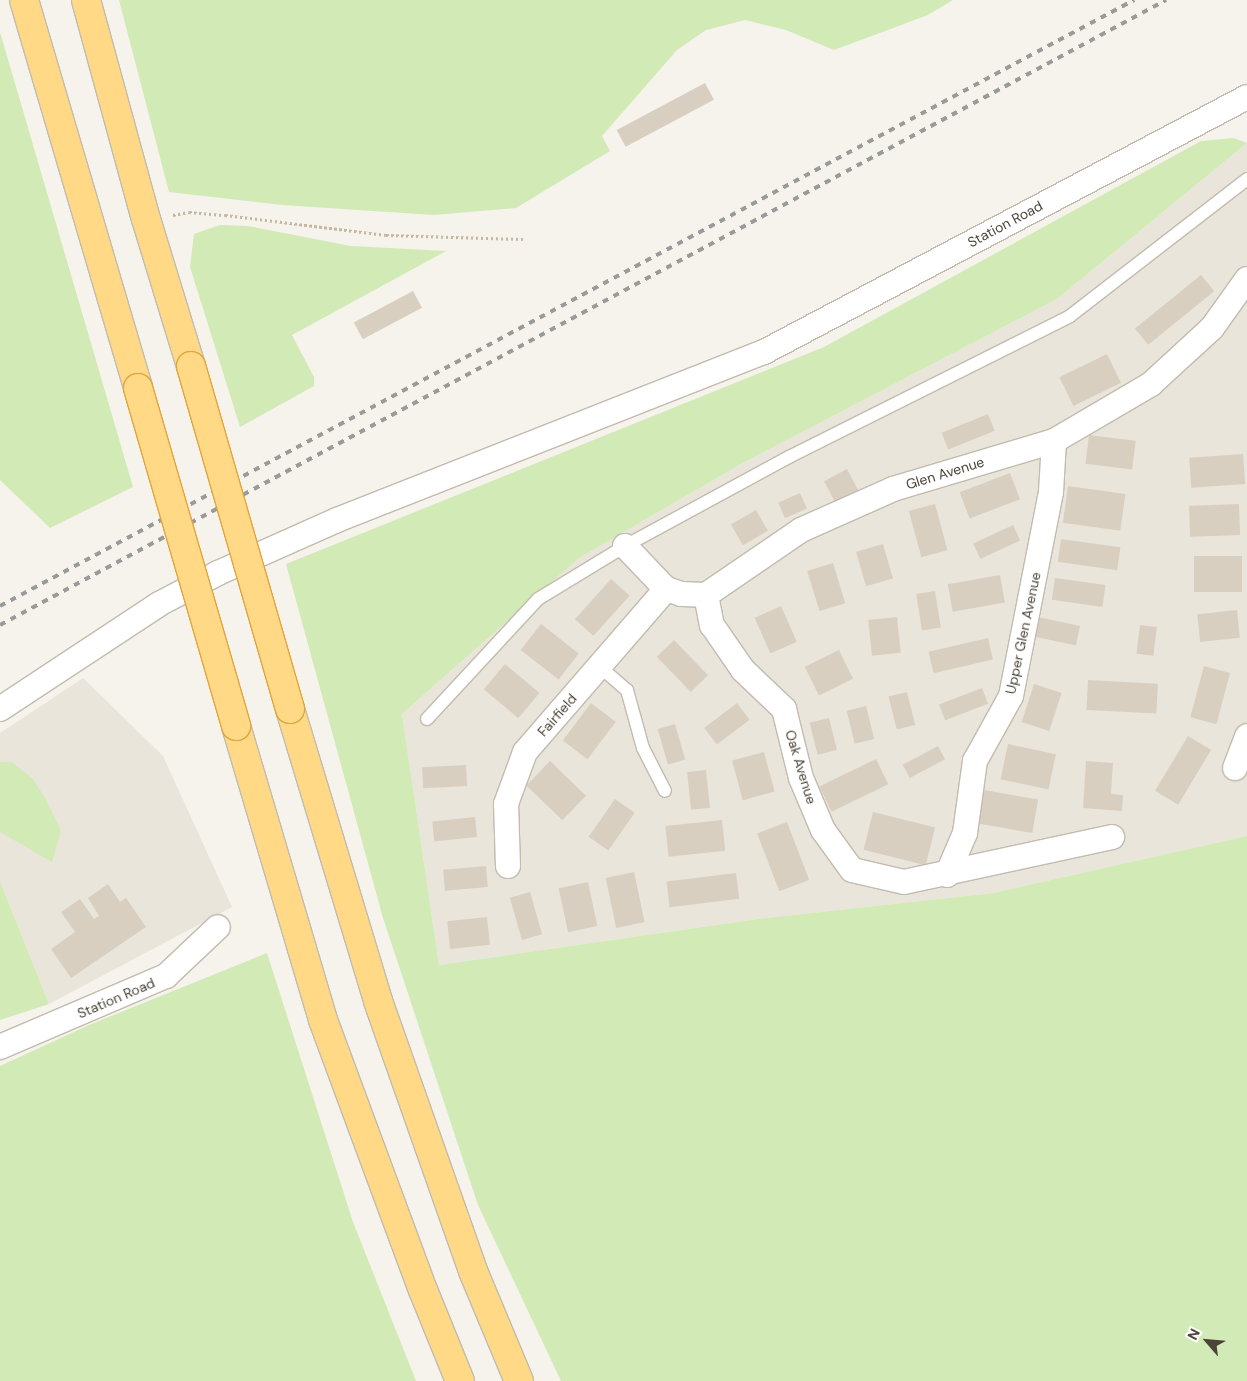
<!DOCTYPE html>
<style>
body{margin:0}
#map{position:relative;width:1247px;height:1381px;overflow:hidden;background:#f6f3ec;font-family:"DM Sans",sans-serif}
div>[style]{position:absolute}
.residential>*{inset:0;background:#eae5da}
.green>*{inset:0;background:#d2eab5}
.building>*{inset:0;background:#d8cfc1;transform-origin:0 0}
.path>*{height:3px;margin-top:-1.5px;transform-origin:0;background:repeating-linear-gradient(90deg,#c4b79f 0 2.5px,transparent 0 5px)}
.roads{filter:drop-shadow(1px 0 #c2bbae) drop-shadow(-1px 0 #c2bbae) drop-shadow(0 1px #c2bbae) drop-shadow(0 -1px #c2bbae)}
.service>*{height:12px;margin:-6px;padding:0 6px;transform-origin:6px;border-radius:6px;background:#fff}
.minor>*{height:24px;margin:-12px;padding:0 12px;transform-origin:12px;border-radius:12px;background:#fff}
.trunk>*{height:28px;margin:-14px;padding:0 14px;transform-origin:14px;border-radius:14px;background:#ffd985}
.rail>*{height:4px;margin-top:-2px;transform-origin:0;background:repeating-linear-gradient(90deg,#9a9a9a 0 6px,transparent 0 12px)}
.bridges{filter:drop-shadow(1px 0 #e0a43c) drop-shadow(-1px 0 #e0a43c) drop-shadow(0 1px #e0a43c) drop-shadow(0 -1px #e0a43c)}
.trunk-bridge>*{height:28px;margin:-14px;padding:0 14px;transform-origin:14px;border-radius:14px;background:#ffd985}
span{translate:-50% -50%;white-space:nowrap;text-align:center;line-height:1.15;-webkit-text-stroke:5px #fff;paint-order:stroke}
.street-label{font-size:14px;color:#4b4439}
.north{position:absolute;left:1182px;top:1316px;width:50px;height:50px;-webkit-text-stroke:4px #fff;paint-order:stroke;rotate:297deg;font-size:14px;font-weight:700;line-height:20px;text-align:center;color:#4b4439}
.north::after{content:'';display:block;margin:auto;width:18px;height:22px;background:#4b4439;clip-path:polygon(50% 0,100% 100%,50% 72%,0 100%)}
</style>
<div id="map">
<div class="residential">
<i style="clip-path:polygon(1247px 143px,1247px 836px,993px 893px,758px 919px,439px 965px,402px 714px,579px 558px,741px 464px,1057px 299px)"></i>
<i style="clip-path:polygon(83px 678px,163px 756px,232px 907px,49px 1004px,0 881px,0 733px)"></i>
</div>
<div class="green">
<i style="clip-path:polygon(119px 0,953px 0,928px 15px,834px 50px,786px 30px,745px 20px,706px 30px,677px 50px,602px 136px,610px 151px,516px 208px,434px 215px,282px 205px,169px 192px)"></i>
<i style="clip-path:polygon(0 32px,133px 487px,50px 528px,0 480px)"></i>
<i style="clip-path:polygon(1234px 138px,1247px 143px,1057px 299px,741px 464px,579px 558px,402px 714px,439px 965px,758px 919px,993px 893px,1247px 836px,1247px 1381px,561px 1381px,478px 1205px,383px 918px,286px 564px,824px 347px,1201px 141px)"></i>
<i style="clip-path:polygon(220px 225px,248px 226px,351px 246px,446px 251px,292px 335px,314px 377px,314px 386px,240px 427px,190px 267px,194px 234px)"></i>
<i style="clip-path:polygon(0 762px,12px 762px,33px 779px,45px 798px,61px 831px,52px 862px,0 832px)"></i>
<i style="clip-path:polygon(0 881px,49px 1004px,0 1020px)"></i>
<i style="clip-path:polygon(267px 953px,353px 1222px,416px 1381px,0 1381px,0 1066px,89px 1025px)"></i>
</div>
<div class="building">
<i style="left:705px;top:83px;width:19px;height:100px;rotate:62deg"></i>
<i style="left:1201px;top:275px;width:21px;height:85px;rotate:51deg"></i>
<i style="left:413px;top:291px;width:19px;height:67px;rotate:62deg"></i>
<i style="left:1107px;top:354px;width:32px;height:53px;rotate:64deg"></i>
<i style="left:988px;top:414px;width:18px;height:50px;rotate:68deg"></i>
<i style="left:1089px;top:435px;width:47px;height:29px;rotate:7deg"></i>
<i style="left:1243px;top:454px;width:30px;height:54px;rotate:86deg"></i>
<i style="left:847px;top:469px;width:24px;height:26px;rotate:62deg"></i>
<i style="left:1010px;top:473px;width:28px;height:54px;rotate:69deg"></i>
<i style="left:1068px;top:486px;width:58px;height:37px;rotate:8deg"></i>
<i style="left:800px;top:493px;width:17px;height:24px;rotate:66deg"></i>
<i style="left:935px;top:504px;width:48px;height:27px;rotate:75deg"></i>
<i style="left:1239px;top:504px;width:31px;height:50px;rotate:88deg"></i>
<i style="left:756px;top:510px;width:24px;height:29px;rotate:60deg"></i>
<i style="left:1013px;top:525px;width:17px;height:44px;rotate:65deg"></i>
<i style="left:1061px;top:539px;width:60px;height:23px;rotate:8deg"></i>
<i style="left:883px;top:544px;width:36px;height:28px;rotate:74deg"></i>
<i style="left:1194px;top:556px;width:48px;height:36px"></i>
<i style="left:833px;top:563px;width:42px;height:27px;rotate:73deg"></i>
<i style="left:1000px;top:575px;width:28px;height:53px;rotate:80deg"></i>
<i style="left:1055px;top:578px;width:51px;height:22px;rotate:8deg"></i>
<i style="left:611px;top:579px;width:25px;height:54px;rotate:42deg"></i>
<i style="left:935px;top:591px;width:37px;height:19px;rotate:81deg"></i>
<i style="left:781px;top:606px;width:39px;height:29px;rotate:66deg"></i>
<i style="left:1237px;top:610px;width:28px;height:40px;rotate:84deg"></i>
<i style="left:897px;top:617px;width:36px;height:29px;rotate:84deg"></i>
<i style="left:1038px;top:617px;width:43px;height:20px;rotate:12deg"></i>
<i style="left:541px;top:624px;width:48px;height:33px;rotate:38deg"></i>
<i style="left:1140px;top:625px;width:17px;height:29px;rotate:7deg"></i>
<i style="left:988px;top:638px;width:22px;height:61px;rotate:77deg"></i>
<i style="left:674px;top:640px;width:49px;height:24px;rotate:46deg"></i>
<i style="left:839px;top:650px;width:32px;height:38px;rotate:64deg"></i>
<i style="left:505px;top:664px;width:45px;height:33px;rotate:40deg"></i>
<i style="left:1204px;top:666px;width:27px;height:53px;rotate:15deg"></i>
<i style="left:1088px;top:680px;width:70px;height:30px;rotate:3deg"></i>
<i style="left:1034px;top:684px;width:29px;height:40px;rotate:18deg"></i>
<i style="left:982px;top:688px;width:17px;height:46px;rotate:69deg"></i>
<i style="left:907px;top:692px;width:34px;height:19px;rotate:76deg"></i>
<i style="left:591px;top:703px;width:31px;height:47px;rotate:37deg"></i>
<i style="left:737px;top:703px;width:21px;height:41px;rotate:53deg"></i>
<i style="left:866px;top:706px;width:34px;height:20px;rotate:76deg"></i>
<i style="left:829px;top:718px;width:33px;height:20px;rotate:76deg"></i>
<i style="left:675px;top:724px;width:37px;height:18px;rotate:74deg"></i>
<i style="left:1188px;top:736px;width:27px;height:64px;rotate:31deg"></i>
<i style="left:1008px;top:744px;width:49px;height:36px;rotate:12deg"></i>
<i style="left:938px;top:746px;width:15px;height:40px;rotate:62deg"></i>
<i style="left:764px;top:752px;width:41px;height:33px;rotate:75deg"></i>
<i style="left:876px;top:759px;width:28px;height:63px;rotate:64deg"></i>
<i style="left:550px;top:761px;width:50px;height:34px;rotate:44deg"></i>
<i style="clip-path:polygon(1086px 761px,1113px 763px,1111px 794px,1123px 795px,1122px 811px,1083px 808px)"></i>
<i style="left:466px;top:765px;width:21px;height:44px;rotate:87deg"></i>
<i style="left:706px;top:770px;width:38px;height:19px;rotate:84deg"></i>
<i style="left:984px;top:790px;width:55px;height:34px;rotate:10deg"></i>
<i style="left:615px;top:799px;width:24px;height:46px;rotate:35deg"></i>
<i style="left:873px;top:812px;width:64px;height:39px;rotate:14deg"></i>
<i style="left:475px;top:817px;width:20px;height:43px;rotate:84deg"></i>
<i style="left:722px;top:820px;width:31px;height:57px;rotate:84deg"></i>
<i style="left:787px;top:822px;width:62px;height:32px;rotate:69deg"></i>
<i style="left:486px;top:866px;width:21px;height:43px;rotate:85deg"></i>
<i style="left:634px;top:872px;width:51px;height:29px;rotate:78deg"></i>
<i style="left:736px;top:873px;width:26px;height:70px;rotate:83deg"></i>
<i style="left:588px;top:882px;width:45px;height:30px;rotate:78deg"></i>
<i style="clip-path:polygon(108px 884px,120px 902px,126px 898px,146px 927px,71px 978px,51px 949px,75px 932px,61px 912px,80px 899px,94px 919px,99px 916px,88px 898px)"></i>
<i style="left:530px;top:892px;width:44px;height:21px;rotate:74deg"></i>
<i style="left:487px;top:917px;width:28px;height:40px;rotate:84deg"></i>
</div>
<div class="path">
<i style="left:173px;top:215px;width:16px;rotate:-11deg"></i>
<i style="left:189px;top:212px;width:36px;rotate:5deg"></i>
<i style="left:225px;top:215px;width:162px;rotate:7.1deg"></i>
<i style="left:386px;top:235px;width:137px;rotate:1.7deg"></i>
</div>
<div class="roads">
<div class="service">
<i style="left:599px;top:666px;width:37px;rotate:41deg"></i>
<i style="left:627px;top:690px;width:60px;rotate:74.6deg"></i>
<i style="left:643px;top:748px;width:48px;rotate:62.9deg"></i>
<i style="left:427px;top:719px;width:163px;rotate:-47.2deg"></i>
<i style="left:538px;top:599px;width:102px;rotate:-31.3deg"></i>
<i style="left:625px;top:546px;width:187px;rotate:-28.5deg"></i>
<i style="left:789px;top:457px;width:314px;rotate:-26.6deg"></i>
<i style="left:1070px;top:316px;width:224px;rotate:-37.7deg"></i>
</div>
<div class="minor">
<i style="left:625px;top:546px;width:59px;rotate:46.4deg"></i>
<i style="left:666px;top:589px;width:16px;rotate:18deg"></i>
<i style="left:681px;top:594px;width:25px;rotate:2deg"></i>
<i style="left:706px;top:595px;width:115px;rotate:-34.4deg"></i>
<i style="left:801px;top:530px;width:101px;rotate:-24deg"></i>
<i style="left:893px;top:489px;width:168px;rotate:-16.6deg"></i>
<i style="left:1054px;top:441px;width:113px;rotate:-30.4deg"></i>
<i style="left:1151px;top:384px;width:83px;rotate:-42.6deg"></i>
<i style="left:1212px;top:328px;width:60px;rotate:-54.5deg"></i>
<i style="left:706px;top:595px;width:31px;rotate:79deg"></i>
<i style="left:712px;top:625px;width:55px;rotate:55.4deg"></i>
<i style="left:743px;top:670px;width:57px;rotate:43.6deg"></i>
<i style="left:784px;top:709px;width:71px;rotate:76.2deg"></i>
<i style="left:801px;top:778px;width:56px;rotate:67.1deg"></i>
<i style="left:823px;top:830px;width:49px;rotate:54.1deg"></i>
<i style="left:852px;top:870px;width:53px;rotate:13deg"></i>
<i style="left:904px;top:882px;width:213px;rotate:-12.2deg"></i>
<i style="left:0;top:709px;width:191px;rotate:-33.4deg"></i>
<i style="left:159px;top:604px;width:67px;rotate:-27.7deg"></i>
<i style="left:218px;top:573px;width:130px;rotate:-24deg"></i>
<i style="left:337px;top:520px;width:459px;rotate:-21.5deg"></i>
<i style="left:764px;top:352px;width:546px;rotate:-27.83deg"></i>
<i style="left:1235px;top:768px;width:34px;rotate:-69deg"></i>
<i style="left:508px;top:866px;width:62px;rotate:-91.8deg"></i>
<i style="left:506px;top:804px;width:55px;rotate:-69.9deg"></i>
<i style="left:525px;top:752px;width:216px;rotate:-49.1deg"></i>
<i style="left:947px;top:875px;width:46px;rotate:-66.8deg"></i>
<i style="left:965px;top:833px;width:73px;rotate:-82.1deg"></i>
<i style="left:975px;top:761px;width:74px;rotate:-61deg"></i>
<i style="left:1011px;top:696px;width:208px;rotate:-78.9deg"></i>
<i style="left:1051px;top:492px;width:51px;rotate:-86.6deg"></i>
<i style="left:0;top:1047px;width:181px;rotate:-23.2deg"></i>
<i style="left:166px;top:976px;width:71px;rotate:-43.3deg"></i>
</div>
<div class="trunk">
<i style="left:24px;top:0;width:404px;rotate:73.6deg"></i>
<i style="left:86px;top:0;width:227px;rotate:74.7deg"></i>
<i style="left:146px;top:219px;width:154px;rotate:73deg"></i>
<i style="left:290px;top:709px;width:305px;rotate:73.2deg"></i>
<i style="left:378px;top:1001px;width:286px;rotate:70.6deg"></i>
<i style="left:473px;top:1271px;width:119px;rotate:67.3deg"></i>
<i style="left:236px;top:726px;width:307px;rotate:73.5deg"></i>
<i style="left:323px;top:1020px;width:288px;rotate:69.7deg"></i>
<i style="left:423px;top:1290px;width:98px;rotate:67.9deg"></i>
</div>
</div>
<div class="rail">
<i style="left:0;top:606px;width:1286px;rotate:-28.12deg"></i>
<i style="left:0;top:625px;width:1323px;rotate:-28.19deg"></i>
</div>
<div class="bridges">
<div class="trunk-bridge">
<i style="left:191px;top:366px;width:357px;rotate:73.9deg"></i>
<i style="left:138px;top:388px;width:352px;rotate:73.8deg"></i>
</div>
</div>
<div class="street-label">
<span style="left:1005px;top:224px;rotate:-28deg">Station Road</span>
<span style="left:945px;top:473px;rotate:-17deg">Glen Avenue</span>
<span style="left:1023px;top:633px;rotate:-78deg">Upper Glen Avenue</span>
<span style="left:557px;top:715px;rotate:-49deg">Fairfield</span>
<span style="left:801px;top:767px;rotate:73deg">Oak Avenue</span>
<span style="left:116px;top:998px;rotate:-23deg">Station Road</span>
</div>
<div class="north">N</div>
</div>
